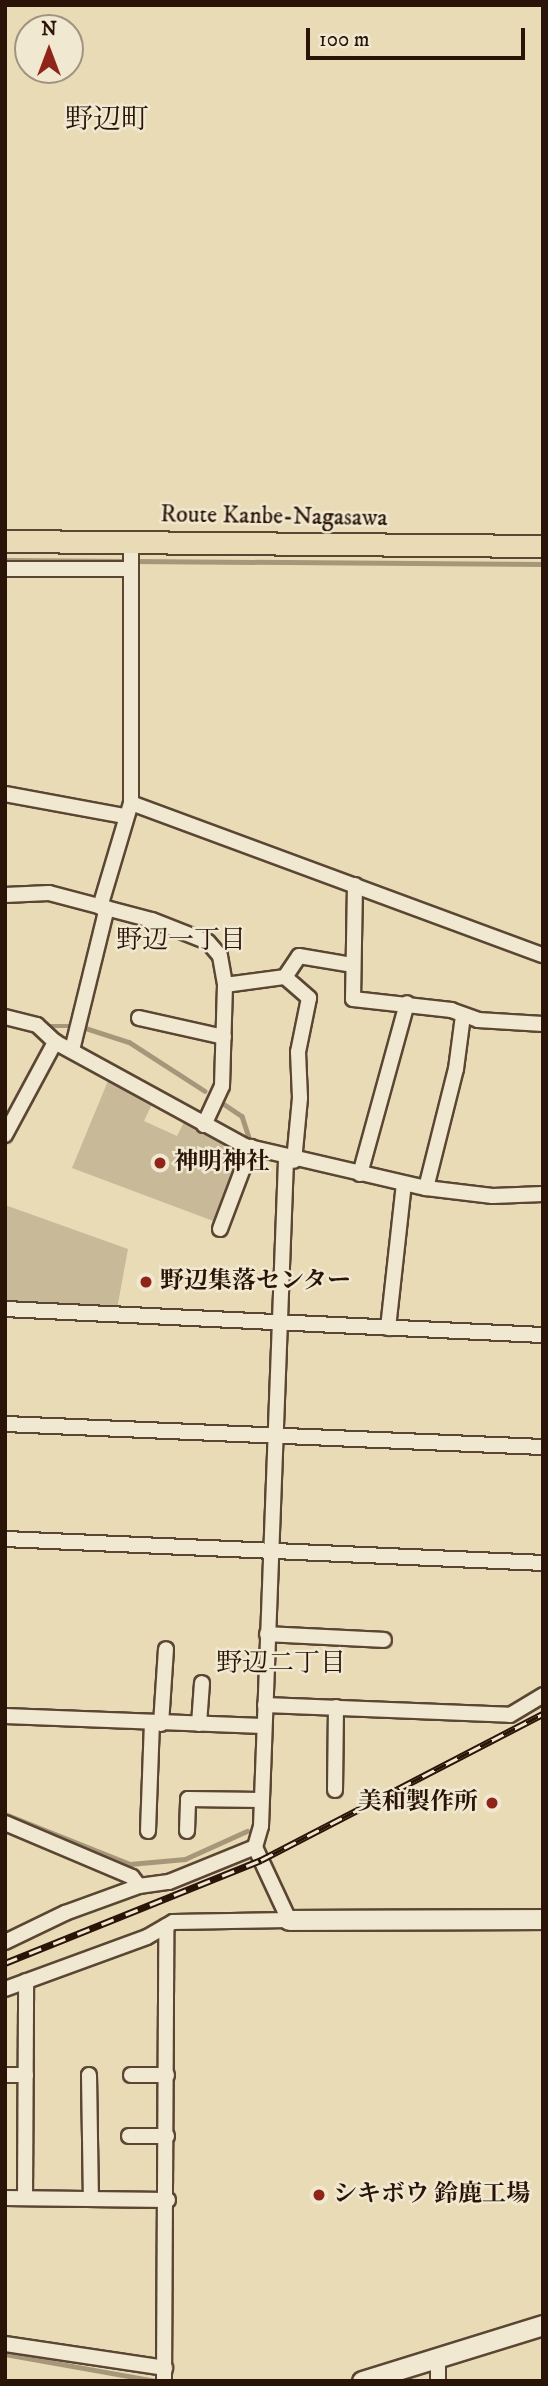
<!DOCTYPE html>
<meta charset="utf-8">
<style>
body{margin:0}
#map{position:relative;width:548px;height:2386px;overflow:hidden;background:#e8dbb6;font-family:"IM FELL DW Pica","Noto Serif JP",serif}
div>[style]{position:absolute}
.green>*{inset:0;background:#c8b998}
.stream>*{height:4.5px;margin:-2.25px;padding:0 2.25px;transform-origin:2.25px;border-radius:2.25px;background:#a7977a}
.roads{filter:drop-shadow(2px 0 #5a4633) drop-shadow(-2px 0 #5a4633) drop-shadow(0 2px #5a4633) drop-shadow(0 -2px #5a4633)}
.street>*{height:14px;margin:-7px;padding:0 7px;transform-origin:7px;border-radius:7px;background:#f0e8d0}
.secondary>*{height:19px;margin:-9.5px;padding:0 9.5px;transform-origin:9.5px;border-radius:9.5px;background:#f0e8d0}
.primary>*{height:21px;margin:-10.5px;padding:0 10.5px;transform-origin:10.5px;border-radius:10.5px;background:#e8dbb6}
.rail>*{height:7px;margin-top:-3.5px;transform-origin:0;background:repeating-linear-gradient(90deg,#f0e8d0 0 13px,#2a1407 0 26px);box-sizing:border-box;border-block:2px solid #2a1407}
.dots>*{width:19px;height:19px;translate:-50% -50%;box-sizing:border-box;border:4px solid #f0e8d0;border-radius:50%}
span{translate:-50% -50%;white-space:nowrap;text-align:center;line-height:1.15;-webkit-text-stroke:5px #f0e8d0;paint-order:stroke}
.street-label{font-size:24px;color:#2a1407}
.poi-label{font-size:24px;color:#2a1407;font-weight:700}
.left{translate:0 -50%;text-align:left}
.right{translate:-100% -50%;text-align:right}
.neighbourhood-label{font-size:26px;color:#2a1407}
.quarter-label{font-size:28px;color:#2a1407}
.frame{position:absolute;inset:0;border:7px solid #2a1407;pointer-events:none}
.north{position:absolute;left:14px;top:14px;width:70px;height:70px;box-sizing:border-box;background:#f0e8d0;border:2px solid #a19380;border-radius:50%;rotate:0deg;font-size:19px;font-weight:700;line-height:28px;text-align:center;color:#2a1407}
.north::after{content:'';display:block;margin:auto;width:24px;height:32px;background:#8f2418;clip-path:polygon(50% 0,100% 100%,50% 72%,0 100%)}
.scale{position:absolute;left:306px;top:28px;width:219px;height:32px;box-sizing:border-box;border:4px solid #2a1407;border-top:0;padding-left:9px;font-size:21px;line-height:24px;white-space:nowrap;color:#2a1407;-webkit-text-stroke:5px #f0e8d0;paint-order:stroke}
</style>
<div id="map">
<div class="green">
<i style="clip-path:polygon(110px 1076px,152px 1104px,144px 1121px,177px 1136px,184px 1122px,240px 1149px,216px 1222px,72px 1168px)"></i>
<i style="clip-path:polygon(5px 1205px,128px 1249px,117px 1309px,5px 1304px)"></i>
</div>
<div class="stream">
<i style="left:5px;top:560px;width:538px;rotate:0.43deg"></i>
<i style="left:45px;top:1026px;width:28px"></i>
<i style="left:82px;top:1027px;width:49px;rotate:17.7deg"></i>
<i style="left:129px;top:1042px;width:90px;rotate:32.8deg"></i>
<i style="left:221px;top:1102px;width:25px;rotate:34deg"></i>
<i style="left:242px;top:1116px;width:25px;rotate:72deg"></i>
<i style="left:250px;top:1140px;width:6px;rotate:18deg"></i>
<i style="left:394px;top:1174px;width:26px;rotate:11deg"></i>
<i style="left:5px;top:1814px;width:135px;rotate:21.8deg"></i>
<i style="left:130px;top:1864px;width:55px;rotate:-5.2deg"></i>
<i style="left:185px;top:1859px;width:68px;rotate:-24.3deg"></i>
<i style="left:5px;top:2354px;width:154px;rotate:10.1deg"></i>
</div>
<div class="roads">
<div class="street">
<i style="left:5px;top:569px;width:126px"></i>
<i style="left:5px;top:794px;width:122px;rotate:10.4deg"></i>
<i style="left:131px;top:803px;width:439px;rotate:20.3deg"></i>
<i style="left:355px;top:885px;width:114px;rotate:91deg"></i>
<i style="left:353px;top:999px;width:99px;rotate:6.4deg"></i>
<i style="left:451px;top:1010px;width:29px;rotate:20deg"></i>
<i style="left:478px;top:1020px;width:65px;rotate:3.5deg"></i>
<i style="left:5px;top:895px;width:44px;rotate:-2.6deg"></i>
<i style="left:49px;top:893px;width:106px;rotate:14.7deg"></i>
<i style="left:152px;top:920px;width:60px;rotate:21.4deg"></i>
<i style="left:208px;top:942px;width:18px;rotate:49deg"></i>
<i style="left:220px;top:956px;width:29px;rotate:80deg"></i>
<i style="left:225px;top:985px;width:101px;rotate:91.7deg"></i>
<i style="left:222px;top:1086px;width:43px;rotate:114.8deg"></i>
<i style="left:100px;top:907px;width:109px;rotate:-73.4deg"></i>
<i style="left:131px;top:803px;width:261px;rotate:-90deg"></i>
<i style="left:285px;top:977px;width:32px;rotate:41deg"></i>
<i style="left:309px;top:998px;width:55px;rotate:101.5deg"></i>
<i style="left:298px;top:1052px;width:46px;rotate:87.5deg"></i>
<i style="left:300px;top:1098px;width:63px;rotate:95.4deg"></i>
<i style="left:225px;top:985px;width:61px;rotate:-7.6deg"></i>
<i style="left:285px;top:977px;width:25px;rotate:-56deg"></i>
<i style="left:299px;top:956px;width:55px;rotate:9.5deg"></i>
<i style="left:5px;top:1017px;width:33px;rotate:14deg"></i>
<i style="left:37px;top:1025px;width:25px;rotate:43deg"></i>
<i style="left:55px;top:1042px;width:217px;rotate:28.7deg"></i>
<i style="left:245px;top:1146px;width:186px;rotate:13.1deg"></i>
<i style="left:426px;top:1188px;width:67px;rotate:6.8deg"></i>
<i style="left:493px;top:1196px;width:50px;rotate:-2.3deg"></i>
<i style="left:139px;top:1018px;width:87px;rotate:12.6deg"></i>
<i style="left:72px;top:1050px;width:146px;rotate:-76.2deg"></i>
<i style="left:5px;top:1135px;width:106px;rotate:-61.7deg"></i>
<i style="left:360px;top:1174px;width:177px;rotate:-74.6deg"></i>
<i style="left:426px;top:1188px;width:123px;rotate:-75.9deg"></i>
<i style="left:456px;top:1069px;width:53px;rotate:-82.5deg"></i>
<i style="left:220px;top:1229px;width:88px;rotate:-69.3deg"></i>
<i style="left:5px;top:1309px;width:539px;rotate:2.77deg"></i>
<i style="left:388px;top:1328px;width:145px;rotate:-83.7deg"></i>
<i style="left:5px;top:1424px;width:538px;rotate:2.45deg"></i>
<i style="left:5px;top:1539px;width:539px;rotate:2.55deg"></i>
<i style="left:267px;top:1634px;width:117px;rotate:2.9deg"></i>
<i style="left:265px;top:1705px;width:245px;rotate:2.3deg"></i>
<i style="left:510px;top:1715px;width:39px;rotate:-31deg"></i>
<i style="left:5px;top:1716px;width:258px;rotate:2.2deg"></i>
<i style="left:161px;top:1724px;width:75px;rotate:-86.2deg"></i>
<i style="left:199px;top:1724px;width:41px;rotate:-85.8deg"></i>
<i style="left:335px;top:1790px;width:83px;rotate:-89.3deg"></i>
<i style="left:5px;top:1823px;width:138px;rotate:23deg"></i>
<i style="left:132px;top:1877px;width:11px;rotate:52deg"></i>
<i style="left:148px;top:1831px;width:108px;rotate:-87.9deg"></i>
<i style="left:187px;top:1831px;width:32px;rotate:-88deg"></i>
<i style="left:188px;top:1799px;width:73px;rotate:0.8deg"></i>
<i style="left:5px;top:1942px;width:67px;rotate:-25.8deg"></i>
<i style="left:65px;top:1913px;width:79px;rotate:-20deg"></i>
<i style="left:139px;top:1886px;width:30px;rotate:-8deg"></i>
<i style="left:169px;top:1882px;width:93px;rotate:-22.1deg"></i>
<i style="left:255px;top:1847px;width:22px;rotate:-74deg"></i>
<i style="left:261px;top:1826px;width:667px;rotate:-87.85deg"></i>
<i style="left:5px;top:1989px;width:151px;rotate:-20.1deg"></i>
<i style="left:147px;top:1937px;width:30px;rotate:-30deg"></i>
<i style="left:173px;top:1922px;width:116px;rotate:-1deg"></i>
<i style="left:289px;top:1920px;width:81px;rotate:-115deg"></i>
<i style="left:5px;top:2075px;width:21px"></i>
<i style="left:89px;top:2075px;width:124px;rotate:89.1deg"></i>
<i style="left:131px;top:2075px;width:36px"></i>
<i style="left:129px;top:2136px;width:38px"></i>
<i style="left:5px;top:2198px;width:163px;rotate:0.7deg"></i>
<i style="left:25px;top:2198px;width:217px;rotate:-89.7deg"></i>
<i style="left:5px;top:2344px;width:162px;rotate:8.5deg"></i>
<i style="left:164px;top:2381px;width:455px;rotate:-89.7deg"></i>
<i style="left:438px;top:2381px;width:23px;rotate:-90deg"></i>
</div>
<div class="secondary">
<i style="left:289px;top:1920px;width:254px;rotate:-0.2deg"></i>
<i style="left:362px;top:2381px;width:189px;rotate:-17.2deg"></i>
</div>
<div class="primary">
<i style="left:5px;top:541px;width:538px;rotate:0.53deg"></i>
</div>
</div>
<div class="rail">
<i style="left:5px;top:1963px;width:276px;rotate:-21.9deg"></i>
<i style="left:261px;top:1860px;width:318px;rotate:-27.4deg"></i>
</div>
<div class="dots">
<i style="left:160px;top:1163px;background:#8f2418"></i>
<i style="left:146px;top:1282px;background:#8f2418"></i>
<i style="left:492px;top:1803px;background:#8f2418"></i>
<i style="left:319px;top:2195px;background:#8f2418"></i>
</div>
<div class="street-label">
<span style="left:274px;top:517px;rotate:1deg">Route Kanbe-Nagasawa</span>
</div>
<div class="poi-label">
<span class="left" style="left:174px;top:1163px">神明神社</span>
<span class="left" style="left:160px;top:1282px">野辺集落センター</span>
<span class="right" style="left:478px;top:1803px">美和製作所</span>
<span class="left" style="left:333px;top:2195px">シキボウ 鈴鹿工場</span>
</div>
<div class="neighbourhood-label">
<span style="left:181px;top:941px">野辺一丁目</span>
<span style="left:281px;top:1664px">野辺二丁目</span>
</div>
<div class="quarter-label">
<span style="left:107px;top:120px">野辺町</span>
</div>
<div class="frame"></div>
<div class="north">N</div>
<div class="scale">100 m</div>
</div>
